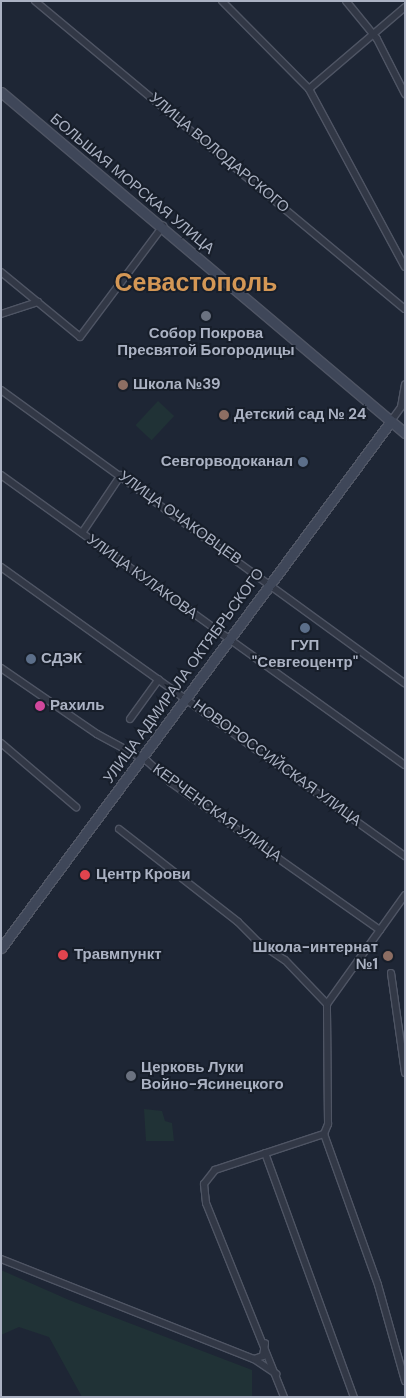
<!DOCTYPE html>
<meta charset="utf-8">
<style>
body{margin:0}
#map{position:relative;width:406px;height:1398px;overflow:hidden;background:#1e2635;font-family:"DM Sans",sans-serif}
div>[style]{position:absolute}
.green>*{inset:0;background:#203236;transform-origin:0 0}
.roads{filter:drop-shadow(1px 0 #4f5564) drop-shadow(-1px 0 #4f5564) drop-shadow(0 1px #4f5564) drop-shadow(0 -1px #4f5564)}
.street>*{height:6px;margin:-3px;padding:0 3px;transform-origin:3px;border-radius:3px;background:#323846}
.secondary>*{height:9px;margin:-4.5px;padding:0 4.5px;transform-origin:4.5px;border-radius:4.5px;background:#3f4759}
.dots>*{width:14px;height:14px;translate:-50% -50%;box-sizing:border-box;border:2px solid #171e2a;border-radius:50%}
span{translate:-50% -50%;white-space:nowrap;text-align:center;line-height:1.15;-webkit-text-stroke:4px #171e2a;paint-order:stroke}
.street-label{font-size:15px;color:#abb2c3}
.poi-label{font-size:15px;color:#abb2c3;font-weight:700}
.left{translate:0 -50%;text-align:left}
.right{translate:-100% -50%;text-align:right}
.town-label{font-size:25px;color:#d49755;font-weight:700}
.frame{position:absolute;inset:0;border:2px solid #abb2c3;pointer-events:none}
</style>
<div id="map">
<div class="green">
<i style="left:158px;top:401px;width:22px;height:33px;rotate:43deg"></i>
<i style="clip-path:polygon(144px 1109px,162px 1111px,165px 1121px,172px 1123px,174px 1141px,146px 1141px)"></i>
<i style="clip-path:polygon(1px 1270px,69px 1300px,252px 1370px,252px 1397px,82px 1397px,49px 1337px,19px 1327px,1px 1335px)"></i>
</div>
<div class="roads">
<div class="street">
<i style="left:35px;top:1px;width:481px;rotate:39.8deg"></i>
<i style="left:222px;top:1px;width:124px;rotate:45.3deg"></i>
<i style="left:309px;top:89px;width:202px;rotate:61.7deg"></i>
<i style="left:346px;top:1px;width:49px;rotate:50.8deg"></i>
<i style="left:377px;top:39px;width:62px;rotate:63deg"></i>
<i style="left:309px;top:89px;width:126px;rotate:-40.5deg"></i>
<i style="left:1px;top:272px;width:102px;rotate:39.4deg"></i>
<i style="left:80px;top:337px;width:139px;rotate:-53.2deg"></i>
<i style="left:1px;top:314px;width:39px;rotate:-18deg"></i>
<i style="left:1px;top:390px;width:499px;rotate:36deg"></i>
<i style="left:391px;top:421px;width:17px;rotate:-54deg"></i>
<i style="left:401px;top:407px;width:23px;rotate:-80deg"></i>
<i style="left:1px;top:475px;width:497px;rotate:35.7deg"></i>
<i style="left:82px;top:533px;width:70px;rotate:-56.1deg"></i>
<i style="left:1px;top:567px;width:497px;rotate:35.6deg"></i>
<i style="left:1px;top:668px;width:116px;rotate:34.5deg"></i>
<i style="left:97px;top:734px;width:57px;rotate:28.4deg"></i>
<i style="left:147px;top:761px;width:31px;rotate:42deg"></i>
<i style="left:170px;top:782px;width:257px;rotate:35.2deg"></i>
<i style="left:130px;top:719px;width:49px;rotate:-54.1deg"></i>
<i style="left:1px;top:743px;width:99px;rotate:40.5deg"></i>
<i style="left:119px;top:829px;width:151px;rotate:38deg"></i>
<i style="left:238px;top:922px;width:28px;rotate:45deg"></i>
<i style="left:258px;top:942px;width:32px;rotate:34deg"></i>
<i style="left:285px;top:960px;width:61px;rotate:46.3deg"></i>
<i style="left:391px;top:973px;width:101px;rotate:82deg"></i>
<i style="left:324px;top:1134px;width:11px;rotate:-68deg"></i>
<i style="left:328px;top:1124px;width:120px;rotate:-90.5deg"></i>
<i style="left:327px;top:1004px;width:134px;rotate:-54.4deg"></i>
<i style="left:324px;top:1134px;width:160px;rotate:70.3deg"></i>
<i style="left:378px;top:1285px;width:100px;rotate:74.3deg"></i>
<i style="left:265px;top:1153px;width:260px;rotate:70deg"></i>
<i style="left:1px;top:1259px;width:272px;rotate:21.6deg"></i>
<i style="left:254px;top:1359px;width:27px;rotate:34deg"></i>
<i style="left:254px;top:1359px;width:9px;rotate:-18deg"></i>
<i style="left:263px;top:1356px;width:13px;rotate:-81deg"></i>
<i style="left:284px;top:1397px;width:209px;rotate:-111.9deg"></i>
<i style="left:206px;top:1203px;width:19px;rotate:-96deg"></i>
<i style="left:204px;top:1184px;width:18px;rotate:-52deg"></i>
<i style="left:215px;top:1170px;width:115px;rotate:-18.3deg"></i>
</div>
<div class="secondary">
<i style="left:1px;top:92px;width:529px;rotate:40.17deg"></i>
<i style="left:1px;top:948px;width:656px;rotate:-53.5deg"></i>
</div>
</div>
<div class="dots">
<i style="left:206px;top:316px;background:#6b7280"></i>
<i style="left:123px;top:385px;background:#8d6e63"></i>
<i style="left:224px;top:415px;background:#8d6e63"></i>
<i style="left:303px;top:462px;background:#5c6f8a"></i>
<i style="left:305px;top:628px;background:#5c6f8a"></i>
<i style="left:31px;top:659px;background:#5c6f8a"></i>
<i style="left:40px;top:706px;background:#d1479c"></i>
<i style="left:85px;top:875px;background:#e0444e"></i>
<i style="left:63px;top:955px;background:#e0444e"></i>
<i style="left:388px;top:956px;background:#8d6e63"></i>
<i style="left:131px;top:1076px;background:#6b7280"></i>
</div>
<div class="street-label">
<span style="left:219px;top:153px;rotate:40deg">УЛИЦА ВОЛОДАРСКОГО</span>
<span style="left:132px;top:184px;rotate:40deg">БОЛЬШАЯ МОРСКАЯ УЛИЦА</span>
<span style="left:180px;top:518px;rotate:36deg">УЛИЦА ОЧАКОВЦЕВ</span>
<span style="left:142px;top:577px;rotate:36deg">УЛИЦА КУЛАКОВА</span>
<span style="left:184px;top:676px;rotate:-54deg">УЛИЦА АДМИРАЛА ОКТЯБРЬСКОГО</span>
<span style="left:277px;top:763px;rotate:36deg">НОВОРОССИЙСКАЯ УЛИЦА</span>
<span style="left:217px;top:813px;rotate:36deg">КЕРЧЕНСКАЯ УЛИЦА</span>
</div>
<div class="poi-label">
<span style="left:206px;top:342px">Собор Покрова<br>Пресвятой Богородицы</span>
<span class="left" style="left:133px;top:385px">Школа №39</span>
<span class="left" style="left:234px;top:415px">Детский сад № 24</span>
<span class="right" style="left:293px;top:462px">Севгорводоканал</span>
<span style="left:305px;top:654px">ГУП<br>"Севгеоцентр"</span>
<span class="left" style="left:41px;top:659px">СДЭК</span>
<span class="left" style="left:50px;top:706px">Рахиль</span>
<span class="left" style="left:96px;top:875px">Центр Крови</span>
<span class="right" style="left:378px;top:956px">Школа-интернат<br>№1</span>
<span class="left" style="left:74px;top:955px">Травмпункт</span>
<span class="left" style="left:141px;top:1076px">Церковь Луки<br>Войно-Ясинецкого</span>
</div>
<div class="town-label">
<span style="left:196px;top:283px">Севастополь</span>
</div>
<div class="frame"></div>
</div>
